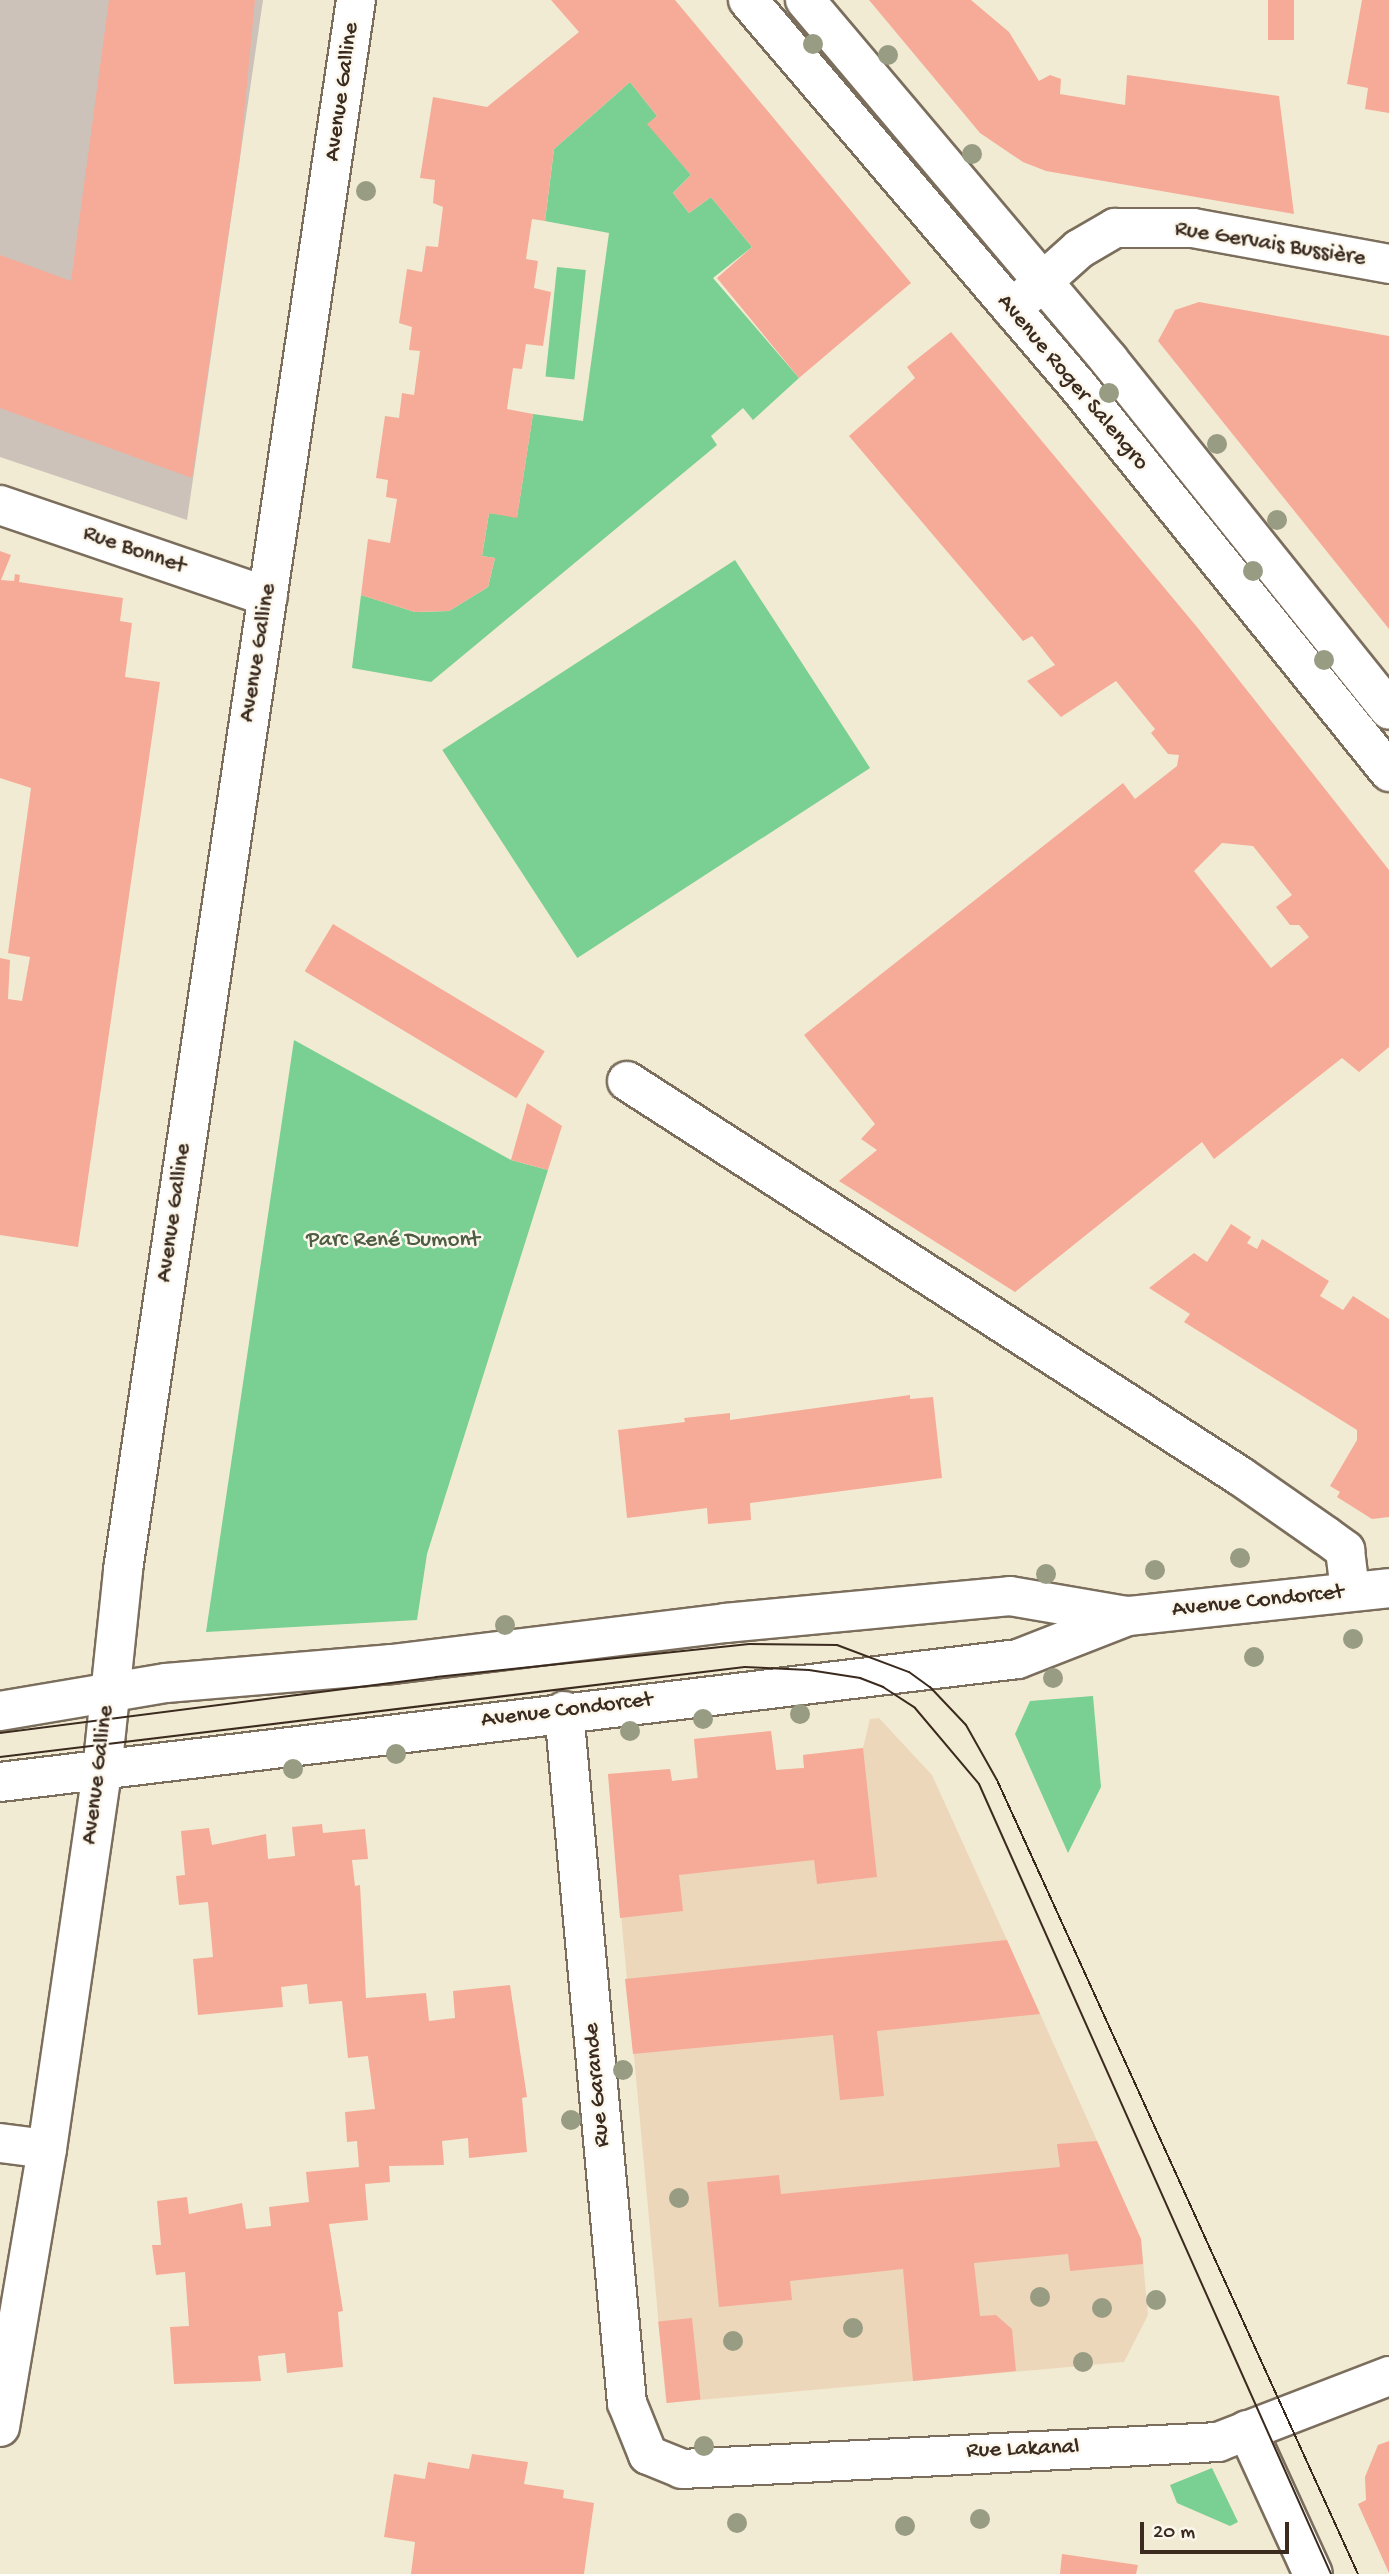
<!DOCTYPE html>
<meta charset="utf-8">
<style>
body{margin:0}
#map{position:relative;width:1389px;height:2574px;overflow:hidden;background:#f2ebd3;font-family:"Gochi Hand",sans-serif}
div>[style]{position:absolute}
.built>*{inset:0;background:#edd7bb}
.industrial>*{inset:0;background:#ccc2b9}
.green>*{inset:0;background:#7acf92;transform-origin:0 0}
.building>*{inset:0;background:#f6ab98;transform-origin:0 0}
.roads{filter:drop-shadow(2px 0 #7b6e5d) drop-shadow(-2px 0 #7b6e5d) drop-shadow(0 2px #7b6e5d) drop-shadow(0 -2px #7b6e5d)}
.minor>*{height:38px;margin:-19px;padding:0 19px;transform-origin:19px;border-radius:19px;background:#fff}
.major>*{height:38px;margin:-19px;padding:0 19px;transform-origin:19px;border-radius:19px;background:#fff}
.tram>*{height:2px;margin:-1px;padding:0 1px;transform-origin:1px;border-radius:1px;background:#3b2a1e}
.trees>*{width:20px;height:20px;margin:-10px;border-radius:50%;background:#989c83}
span{translate:-50% -50%;white-space:nowrap;text-align:center;line-height:1.15;-webkit-text-stroke:5px #fbf7ec;paint-order:stroke}
.street-label{font-size:23px;color:#3b2a1e}
.park-label{font-size:23px;color:#4e5c41}
.scale{position:absolute;left:1140px;top:2522px;width:149px;height:32px;box-sizing:border-box;border:4px solid #3b2a1e;border-top:0;padding-left:9px;font-size:21px;line-height:24px;white-space:nowrap;color:#3b2a1e;-webkit-text-stroke:5px #fbf7ec;paint-order:stroke}
</style>
<div id="map">
<div class="built">
<i style="clip-path:polygon(879px 1718px,932px 1775px,1007px 1940px,1141px 2239px,1148px 2315px,1124px 2362px,666px 2403px,608px 1774px,670px 1769px,672px 1781px,697px 1778px,694px 1739px,771px 1731px,776px 1770px,804px 1768px,803px 1755px,863px 1748px,870px 1719px)"></i>
</div>
<div class="industrial">
<i style="clip-path:polygon(0 0,263px 0,187px 520px,0 457px)"></i>
</div>
<div class="green">
<i style="clip-path:polygon(630px 82px,657px 116px,648px 124px,691px 175px,673px 193px,689px 213px,711px 197px,752px 247px,713px 278px,799px 378px,753px 420px,743px 408px,711px 436px,717px 445px,431px 682px,352px 668px,361px 595px,415px 612px,449px 611px,488px 587px,495px 558px,482px 556px,489px 513px,517px 517px,533px 414px,583px 421px,609px 233px,545px 221px,554px 149px)"></i>
<i style="left:557px;top:267px;width:29px;height:110px;rotate:6deg"></i>
<i style="left:735px;top:560px;width:248px;height:349px;rotate:57deg"></i>
<i style="clip-path:polygon(294px 1040px,511px 1160px,548px 1170px,427px 1554px,417px 1620px,206px 1632px)"></i>
<i style="clip-path:polygon(1093px 1696px,1101px 1787px,1068px 1853px,1015px 1734px,1030px 1701px)"></i>
<i style="clip-path:polygon(1212px 2468px,1238px 2522px,1230px 2526px,1177px 2503px,1170px 2485px)"></i>
</div>
<div class="building">
<i style="clip-path:polygon(109px 0,255px 0,240px 157px,192px 478px,0 408px,0 255px,71px 281px)"></i>
<i style="clip-path:polygon(551px 0,675px 0,911px 283px,799px 378px,717px 278px,752px 247px,711px 197px,689px 213px,673px 193px,691px 175px,647px 124px,657px 116px,630px 82px,554px 149px,545px 221px,532px 219px,526px 259px,538px 261px,534px 288px,551px 292px,543px 346px,526px 344px,522px 369px,513px 368px,507px 409px,533px 414px,517px 518px,489px 513px,482px 556px,495px 558px,488px 587px,449px 611px,415px 612px,361px 595px,368px 539px,390px 543px,397px 499px,386px 497px,388px 480px,376px 478px,385px 416px,399px 418px,402px 393px,414px 395px,420px 351px,409px 350px,412px 327px,399px 323px,407px 269px,422px 272px,426px 246px,438px 247px,443px 207px,433px 203px,435px 180px,420px 178px,433px 97px,487px 107px,579px 32px)"></i>
<i style="clip-path:polygon(869px 0,971px 0,1009px 32px,1039px 81px,1050px 75px,1061px 79px,1060px 94px,1125px 105px,1127px 75px,1279px 96px,1294px 214px,1046px 171px,1023px 162px,980px 133px)"></i>
<i style="left:1268px;top:0;width:26px;height:40px"></i>
<i style="clip-path:polygon(1362px 0,1389px 0,1389px 113px,1365px 109px,1368px 88px,1347px 84px)"></i>
<i style="clip-path:polygon(1199px 302px,1389px 336px,1389px 629px,1158px 341px,1175px 310px)"></i>
<i style="clip-path:polygon(evenodd,951px 332px,1197px 627px,1389px 870px,1389px 1047px,1359px 1072px,1342px 1058px,1214px 1159px,1202px 1142px,1015px 1292px,839px 1181px,877px 1150px,861px 1139px,875px 1124px,804px 1035px,1123px 783px,1135px 799px,1177px 766px,1179px 755px,1168px 754px,1151px 733px,1155px 729px,1116px 681px,1061px 717px,1027px 681px,1055px 665px,1032px 636px,1023px 641px,849px 436px,915px 378px,907px 367px,951px 332px,1222px 843px,1253px 846px,1292px 895px,1276px 907px,1290px 925px,1299px 925px,1309px 937px,1271px 968px,1194px 871px,1222px 843px)"></i>
<i style="clip-path:polygon(0 551px,11px 555px,1px 580px,14px 581px,15px 574px,20px 575px,19px 582px,123px 598px,120px 621px,132px 623px,125px 677px,160px 682px,78px 1247px,0 1235px,0 958px,10px 960px,8px 999px,22px 1001px,30px 957px,8px 953px,31px 788px,0 778px)"></i>
<i style="left:333px;top:924px;width:247px;height:55px;rotate:31deg"></i>
<i style="clip-path:polygon(527px 1103px,562px 1126px,548px 1170px,511px 1160px)"></i>
<i style="clip-path:polygon(1231px 1224px,1251px 1237px,1247px 1243px,1257px 1249px,1262px 1239px,1329px 1281px,1320px 1296px,1343px 1310px,1353px 1296px,1389px 1319px,1389px 1517px,1372px 1519px,1337px 1497px,1340px 1492px,1330px 1486px,1357px 1440px,1357px 1430px,1184px 1322px,1190px 1314px,1149px 1288px,1194px 1253px,1207px 1262px)"></i>
<i style="clip-path:polygon(910px 1395px,910px 1399px,933px 1397px,942px 1478px,750px 1503px,751px 1520px,708px 1524px,707px 1508px,627px 1518px,618px 1430px,685px 1422px,684px 1418px,730px 1413px,730px 1420px)"></i>
<i style="clip-path:polygon(771px 1731px,776px 1770px,804px 1768px,803px 1755px,863px 1748px,877px 1877px,817px 1884px,814px 1860px,679px 1875px,683px 1911px,620px 1918px,608px 1774px,670px 1769px,672px 1781px,698px 1778px,694px 1739px)"></i>
<i style="clip-path:polygon(322px 1824px,323px 1833px,365px 1829px,368px 1859px,352px 1860px,355px 1886px,360px 1885px,366px 1998px,426px 1993px,429px 2021px,455px 2018px,453px 1991px,510px 1985px,527px 2097px,522px 2098px,527px 2152px,469px 2158px,468px 2138px,442px 2141px,444px 2165px,389px 2166px,390px 2182px,365px 2184px,368px 2220px,329px 2224px,343px 2311px,338px 2312px,343px 2367px,287px 2373px,285px 2353px,258px 2356px,261px 2381px,174px 2384px,170px 2327px,189px 2326px,185px 2272px,156px 2275px,152px 2245px,161px 2245px,157px 2201px,187px 2197px,189px 2214px,242px 2203px,246px 2229px,271px 2226px,269px 2207px,309px 2202px,306px 2172px,359px 2167px,357px 2141px,347px 2142px,345px 2112px,375px 2109px,368px 2056px,348px 2058px,342px 2001px,309px 2004px,307px 1984px,281px 1987px,283px 2007px,198px 2015px,193px 1959px,213px 1957px,208px 1902px,179px 1905px,176px 1876px,185px 1875px,181px 1831px,209px 1828px,212px 1845px,266px 1834px,268px 1859px,295px 1856px,292px 1827px)"></i>
<i style="clip-path:polygon(1007px 1940px,1040px 2014px,877px 2031px,884px 2096px,840px 2100px,833px 2035px,633px 2054px,625px 1979px)"></i>
<i style="clip-path:polygon(1097px 2141px,1141px 2239px,1143px 2264px,1070px 2271px,1068px 2254px,974px 2263px,980px 2316px,996px 2315px,1012px 2329px,1016px 2371px,913px 2381px,903px 2269px,790px 2281px,792px 2300px,719px 2307px,707px 2182px,779px 2175px,781px 2194px,1060px 2167px,1057px 2144px)"></i>
<i style="left:692px;top:2318px;width:82px;height:34px;rotate:84deg"></i>
<i style="clip-path:polygon(1389px 2441px,1389px 2573px,1358px 2504px,1366px 2500px,1365px 2477px,1378px 2445px)"></i>
<i style="clip-path:polygon(472px 2454px,528px 2462px,524px 2484px,564px 2490px,563px 2498px,594px 2503px,584px 2574px,411px 2574px,415px 2542px,384px 2537px,394px 2474px,425px 2479px,428px 2462px,469px 2469px)"></i>
<i style="clip-path:polygon(1062px 2554px,1138px 2565px,1136px 2574px,1060px 2574px)"></i>
</div>
<div class="roads">
<div class="minor">
<i style="left:1012px;top:309px;width:90px;rotate:-41.8deg"></i>
<i style="left:1079px;top:249px;width:42px;rotate:-30.3deg"></i>
<i style="left:1115px;top:228px;width:78px"></i>
<i style="left:1193px;top:228px;width:199px;rotate:10.4deg"></i>
<i style="left:0;top:505px;width:283px;rotate:18.9deg"></i>
<i style="left:627px;top:1081px;width:729px;rotate:32.8deg"></i>
<i style="left:1240px;top:1476px;width:105px;rotate:34.9deg"></i>
<i style="left:1326px;top:1536px;width:24px;rotate:36deg"></i>
<i style="left:1345px;top:1550px;width:41px;rotate:83deg"></i>
<i style="left:0;top:1711px;width:168px;rotate:-9.6deg"></i>
<i style="left:166px;top:1683px;width:227px;rotate:-4.8deg"></i>
<i style="left:392px;top:1664px;width:336px;rotate:-7deg"></i>
<i style="left:725px;top:1623px;width:286px;rotate:-5.4deg"></i>
<i style="left:1010px;top:1596px;width:118px;rotate:9.8deg"></i>
<i style="left:564px;top:1711px;width:695px;rotate:84.8deg"></i>
<i style="left:627px;top:2403px;width:56px;rotate:68deg"></i>
<i style="left:648px;top:2455px;width:37px;rotate:22deg"></i>
<i style="left:682px;top:2469px;width:537px;rotate:-2.88deg"></i>
<i style="left:1218px;top:2442px;width:183px;rotate:-21.1deg"></i>
<i style="left:0;top:1782px;width:1025px;rotate:-6.89deg"></i>
<i style="left:1018px;top:1659px;width:118px;rotate:-21.4deg"></i>
<i style="left:1128px;top:1616px;width:262px;rotate:-6.1deg"></i>
<i style="left:0;top:2143px;width:47px;rotate:7.3deg"></i>
<i style="left:0;top:2427px;width:282px;rotate:-80.4deg"></i>
<i style="left:47px;top:2149px;width:382px;rotate:-81.7deg"></i>
<i style="left:102px;top:1771px;width:202px;rotate:-84deg"></i>
<i style="left:123px;top:1570px;width:1587px;rotate:-81.56deg"></i>
<i style="left:1247px;top:2430px;width:158px;rotate:65.4deg"></i>
</div>
<div class="major">
<i style="left:748px;top:0;width:508px;rotate:49.47deg"></i>
<i style="left:1078px;top:386px;width:496px;rotate:51.1deg"></i>
<i style="left:805px;top:0;width:471px;rotate:49.8deg"></i>
<i style="left:1109px;top:360px;width:448px;rotate:51.3deg"></i>
</div>
</div>
<div class="tram">
<i style="left:0;top:1733px;width:440px;rotate:-7.3deg"></i>
<i style="left:436px;top:1677px;width:315px;rotate:-6deg"></i>
<i style="left:749px;top:1644px;width:88px;rotate:0.7deg"></i>
<i style="left:837px;top:1645px;width:77px;rotate:20.6deg"></i>
<i style="left:909px;top:1672px;width:26px;rotate:36deg"></i>
<i style="left:930px;top:1687px;width:52px;rotate:46.5deg"></i>
<i style="left:966px;top:1725px;width:63px;rotate:60.6deg"></i>
<i style="left:997px;top:1780px;width:872px;rotate:65.55deg"></i>
<i style="left:0;top:1757px;width:750px;rotate:-6.89deg"></i>
<i style="left:745px;top:1667px;width:64px;rotate:2.7deg"></i>
<i style="left:809px;top:1670px;width:52px;rotate:8.9deg"></i>
<i style="left:860px;top:1678px;width:25px;rotate:21deg"></i>
<i style="left:883px;top:1687px;width:38px;rotate:33deg"></i>
<i style="left:915px;top:1708px;width:99px;rotate:49.9deg"></i>
<i style="left:979px;top:1784px;width:865px;rotate:65.98deg"></i>
</div>
<div class="trees">
<i style="left:813px;top:44px"></i>
<i style="left:888px;top:55px"></i>
<i style="left:972px;top:154px"></i>
<i style="left:366px;top:191px"></i>
<i style="left:1109px;top:393px"></i>
<i style="left:1217px;top:444px"></i>
<i style="left:1277px;top:520px"></i>
<i style="left:1253px;top:571px"></i>
<i style="left:1324px;top:660px"></i>
<i style="left:1240px;top:1558px"></i>
<i style="left:1155px;top:1570px"></i>
<i style="left:1046px;top:1574px"></i>
<i style="left:505px;top:1625px"></i>
<i style="left:1353px;top:1639px"></i>
<i style="left:1254px;top:1657px"></i>
<i style="left:1053px;top:1678px"></i>
<i style="left:800px;top:1714px"></i>
<i style="left:703px;top:1719px"></i>
<i style="left:630px;top:1731px"></i>
<i style="left:396px;top:1754px"></i>
<i style="left:293px;top:1769px"></i>
<i style="left:623px;top:2070px"></i>
<i style="left:571px;top:2120px"></i>
<i style="left:679px;top:2198px"></i>
<i style="left:1040px;top:2297px"></i>
<i style="left:1156px;top:2300px"></i>
<i style="left:1102px;top:2308px"></i>
<i style="left:853px;top:2328px"></i>
<i style="left:733px;top:2341px"></i>
<i style="left:1083px;top:2362px"></i>
<i style="left:704px;top:2446px"></i>
<i style="left:980px;top:2519px"></i>
<i style="left:737px;top:2523px"></i>
<i style="left:905px;top:2526px"></i>
</div>
<div class="street-label">
<span style="left:343px;top:92px;rotate:-82deg">Avenue Galline</span>
<span style="left:1270px;top:245px;rotate:9deg">Rue Gervais Bussière</span>
<span style="left:1072px;top:383px;rotate:50deg">Avenue Roger Salengro</span>
<span style="left:134px;top:551px;rotate:19deg">Rue Bonnet</span>
<span style="left:259px;top:653px;rotate:-81deg">Avenue Galline</span>
<span style="left:175px;top:1213px;rotate:-82deg">Avenue Galline</span>
<span style="left:1258px;top:1602px;rotate:-6deg">Avenue Condorcet</span>
<span style="left:567px;top:1711px;rotate:-7deg">Avenue Condorcet</span>
<span style="left:99px;top:1775px;rotate:-83deg">Avenue Galline</span>
<span style="left:598px;top:2085px;rotate:-95deg">Rue Garande</span>
<span style="left:1023px;top:2450px;rotate:-2deg">Rue Lakanal</span>
</div>
<div class="park-label">
<span style="left:393px;top:1241px">Parc René Dumont</span>
</div>
<div class="scale">20 m</div>
</div>
